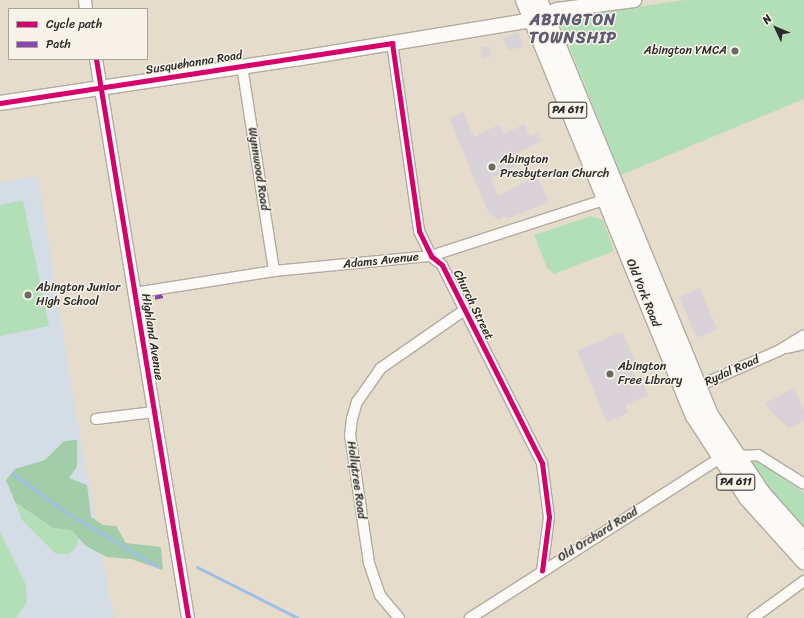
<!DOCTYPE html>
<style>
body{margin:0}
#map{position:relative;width:804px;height:618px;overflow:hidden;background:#e6dccc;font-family:Sriracha,sans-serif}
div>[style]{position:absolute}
.built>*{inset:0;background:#d4dde5}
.green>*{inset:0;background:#b2dfb8}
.forest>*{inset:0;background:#a3cca9}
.stream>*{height:3px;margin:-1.5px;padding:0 1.5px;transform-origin:1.5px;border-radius:1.5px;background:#9fbfe3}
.building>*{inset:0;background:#d9d2d9;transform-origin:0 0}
.roads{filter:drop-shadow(1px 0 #b1aba1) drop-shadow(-1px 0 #b1aba1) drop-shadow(0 1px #b1aba1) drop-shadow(0 -1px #b1aba1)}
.minor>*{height:10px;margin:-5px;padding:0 5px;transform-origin:5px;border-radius:5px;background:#fbfaf7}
.tertiary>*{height:12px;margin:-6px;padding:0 6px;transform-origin:6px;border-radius:6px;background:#fbfaf7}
.secondary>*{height:14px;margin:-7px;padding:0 7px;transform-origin:7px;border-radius:7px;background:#fbfaf7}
.trunk>*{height:16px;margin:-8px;padding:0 8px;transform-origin:8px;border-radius:8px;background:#fbfaf7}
.quiet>*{height:4px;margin-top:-2px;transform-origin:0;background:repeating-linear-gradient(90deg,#8e44ad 0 8px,transparent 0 12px)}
.cycleway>*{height:5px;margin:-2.5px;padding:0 2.5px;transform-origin:2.5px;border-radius:2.5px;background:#d6006c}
.dots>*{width:11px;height:11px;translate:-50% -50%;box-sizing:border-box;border:2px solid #f7f3e8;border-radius:50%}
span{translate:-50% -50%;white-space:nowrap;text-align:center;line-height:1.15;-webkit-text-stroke:3px #f7f3e8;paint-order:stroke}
.shield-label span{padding:1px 3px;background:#f7f3e8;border:1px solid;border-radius:3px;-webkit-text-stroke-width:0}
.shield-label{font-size:11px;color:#2b2b2b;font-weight:700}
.poi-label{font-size:12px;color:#2b2b2b}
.right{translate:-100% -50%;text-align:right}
.left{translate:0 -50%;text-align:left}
.street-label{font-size:12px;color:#2b2b2b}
.district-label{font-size:16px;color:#5e5b73;font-weight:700;letter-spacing:1px}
.legend{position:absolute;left:8px;top:8px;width:140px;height:52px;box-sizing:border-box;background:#f7f3e8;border:1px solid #a5a39c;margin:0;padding:5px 7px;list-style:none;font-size:12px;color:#2b2b2b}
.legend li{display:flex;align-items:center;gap:8px;height:20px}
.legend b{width:20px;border:1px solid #a5a39c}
.north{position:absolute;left:756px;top:8px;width:40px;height:40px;-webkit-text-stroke:3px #f7f3e8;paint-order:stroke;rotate:314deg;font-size:11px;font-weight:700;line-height:16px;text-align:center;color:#2b2b2b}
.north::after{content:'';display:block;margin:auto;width:14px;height:18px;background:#2b2b2b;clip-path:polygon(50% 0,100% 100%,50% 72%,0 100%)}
</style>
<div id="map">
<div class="built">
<i style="clip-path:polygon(38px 176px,75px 408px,114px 618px,0 618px,0 182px)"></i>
</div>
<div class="green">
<i style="clip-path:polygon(685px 0,804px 0,804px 99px,621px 175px,560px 23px,563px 18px)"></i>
<i style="clip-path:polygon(23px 200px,49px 326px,0 336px,0 205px)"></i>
<i style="clip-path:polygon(591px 216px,603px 220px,614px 251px,554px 274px,547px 268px,534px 235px)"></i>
<i style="clip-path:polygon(759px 461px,804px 493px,804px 534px,750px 464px)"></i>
<i style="clip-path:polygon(15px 502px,53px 528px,71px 530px,79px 539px,75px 549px,68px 554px,56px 554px,22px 520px)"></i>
<i style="clip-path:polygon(0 532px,26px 585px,27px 602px,16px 618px,0 618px)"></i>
</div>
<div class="forest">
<i style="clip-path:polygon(77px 440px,77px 467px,69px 478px,87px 485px,91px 517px,103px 525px,116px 526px,126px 543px,161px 547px,163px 570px,131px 559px,107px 557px,86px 546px,71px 530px,53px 528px,15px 502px,6px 480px,15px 469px,45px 460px,64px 441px)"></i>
</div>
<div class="stream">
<i style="left:13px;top:474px;width:63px;rotate:36deg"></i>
<i style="left:64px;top:511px;width:109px;rotate:30.8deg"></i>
<i style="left:197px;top:567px;width:113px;rotate:26.8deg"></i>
</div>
<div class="building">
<i style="clip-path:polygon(518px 32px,524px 47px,508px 50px,503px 38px)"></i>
<i style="left:489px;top:46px;width:11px;height:9px;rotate:80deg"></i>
<i style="clip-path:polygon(463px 112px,474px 137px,496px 126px,501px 126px,504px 134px,524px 124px,530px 136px,538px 134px,541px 141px,514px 155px,519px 165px,491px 178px,498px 196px,537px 176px,549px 202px,507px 219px,505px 214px,499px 220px,489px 214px,449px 118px)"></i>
<i style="left:699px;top:288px;width:45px;height:22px;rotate:66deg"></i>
<i style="clip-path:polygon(618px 333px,623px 334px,637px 365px,631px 367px,638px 382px,642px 380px,648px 395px,625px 405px,628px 413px,607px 422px,577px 351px)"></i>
<i style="clip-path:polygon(794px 388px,804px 411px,804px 421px,789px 428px,771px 412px,766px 403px)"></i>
</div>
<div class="roads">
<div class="minor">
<i style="left:392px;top:43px;width:190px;rotate:81.8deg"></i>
<i style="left:419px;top:231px;width:28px;rotate:64deg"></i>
<i style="left:431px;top:256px;width:14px;rotate:39deg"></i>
<i style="left:442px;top:265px;width:222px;rotate:63.2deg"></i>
<i style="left:542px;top:463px;width:54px;rotate:82.6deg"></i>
<i style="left:549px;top:517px;width:54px;rotate:97.4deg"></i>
<i style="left:242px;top:66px;width:207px;rotate:81.1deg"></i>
<i style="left:134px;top:293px;width:142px;rotate:-8.9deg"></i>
<i style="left:274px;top:271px;width:158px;rotate:-5.5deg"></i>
<i style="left:431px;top:256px;width:187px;rotate:-18deg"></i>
<i style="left:787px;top:348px;width:17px;rotate:-13deg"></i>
<i style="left:694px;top:388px;width:94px;rotate:-23.8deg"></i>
<i style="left:780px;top:350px;width:28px;rotate:-32deg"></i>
<i style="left:96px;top:419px;width:58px;rotate:-6.9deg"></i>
<i style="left:735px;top:456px;width:23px;rotate:-2deg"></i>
<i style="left:758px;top:455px;width:54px;rotate:32.2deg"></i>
<i style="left:399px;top:618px;width:30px;rotate:-130deg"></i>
<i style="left:380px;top:595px;width:34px;rotate:-109deg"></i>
<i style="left:369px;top:563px;width:129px;rotate:-98.4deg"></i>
<i style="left:350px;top:435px;width:16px;rotate:-83deg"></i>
<i style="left:352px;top:419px;width:18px;rotate:-74deg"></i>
<i style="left:357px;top:402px;width:42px;rotate:-54.8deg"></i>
<i style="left:381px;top:368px;width:100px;rotate:-34.8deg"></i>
<i style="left:470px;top:618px;width:297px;rotate:-32.6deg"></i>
<i style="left:753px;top:618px;width:63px;rotate:-36deg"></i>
</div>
<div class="tertiary">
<i style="left:85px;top:0;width:9px;rotate:84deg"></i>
<i style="left:96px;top:59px;width:567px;rotate:80.65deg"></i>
</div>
<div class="secondary">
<i style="left:0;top:103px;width:298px;rotate:-8.5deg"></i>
<i style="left:295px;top:59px;width:240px;rotate:-9.3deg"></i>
<i style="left:532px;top:20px;width:27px;rotate:-22deg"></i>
<i style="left:557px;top:10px;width:78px;rotate:-7.4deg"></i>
</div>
<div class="trunk">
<i style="left:524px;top:0;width:449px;rotate:67.8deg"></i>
<i style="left:694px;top:416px;width:99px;rotate:57deg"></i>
<i style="left:748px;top:499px;width:84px;rotate:47.9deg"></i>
<i style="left:539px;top:0;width:449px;rotate:67.6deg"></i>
<i style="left:710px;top:415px;width:94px;rotate:56.3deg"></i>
<i style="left:762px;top:493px;width:63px;rotate:48.2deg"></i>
</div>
</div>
<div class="quiet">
<i style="left:143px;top:300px;width:21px;rotate:-11deg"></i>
</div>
<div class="cycleway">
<i style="left:96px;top:59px;width:567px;rotate:80.65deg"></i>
<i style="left:0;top:103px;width:397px;rotate:-8.7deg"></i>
<i style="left:392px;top:43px;width:190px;rotate:81.8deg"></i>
<i style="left:419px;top:231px;width:28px;rotate:64deg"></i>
<i style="left:431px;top:256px;width:14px;rotate:39deg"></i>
<i style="left:442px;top:265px;width:222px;rotate:63.2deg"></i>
<i style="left:542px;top:463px;width:54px;rotate:82.6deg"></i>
<i style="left:549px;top:517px;width:54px;rotate:97.4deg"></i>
</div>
<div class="dots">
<i style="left:735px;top:51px;background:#6c6963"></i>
<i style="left:492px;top:167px;background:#6c6963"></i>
<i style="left:28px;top:295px;background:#6c6963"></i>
<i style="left:610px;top:374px;background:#6c6963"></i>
</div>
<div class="shield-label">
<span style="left:568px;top:110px">PA 611</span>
<span style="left:736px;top:482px">PA 611</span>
</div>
<div class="poi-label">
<span class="right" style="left:727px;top:51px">Abington YMCA</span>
<span class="left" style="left:500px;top:167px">Abington<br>Presbyterian Church</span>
<span class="left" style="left:36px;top:295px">Abington Junior<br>High School</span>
<span class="left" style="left:618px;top:374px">Abington<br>Free Library</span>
</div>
<div class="street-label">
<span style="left:194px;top:63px;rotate:-9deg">Susquehanna Road</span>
<span style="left:258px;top:169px;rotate:81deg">Wynnwood Road</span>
<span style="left:381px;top:261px;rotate:-6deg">Adams Avenue</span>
<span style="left:643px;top:293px;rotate:68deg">Old York Road</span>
<span style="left:473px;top:305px;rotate:64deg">Church Street</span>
<span style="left:152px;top:337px;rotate:81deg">Highland Avenue</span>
<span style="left:732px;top:371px;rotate:-24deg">Rydal Road</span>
<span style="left:356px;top:480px;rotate:82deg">Hollytree Road</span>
<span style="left:598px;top:535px;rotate:-32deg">Old Orchard Road</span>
</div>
<div class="district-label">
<span style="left:573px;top:29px">ABINGTON<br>TOWNSHIP</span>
</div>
<ul class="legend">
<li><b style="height:5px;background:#d6006c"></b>Cycle path</li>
<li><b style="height:5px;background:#8e44ad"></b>Path</li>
</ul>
<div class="north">N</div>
</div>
